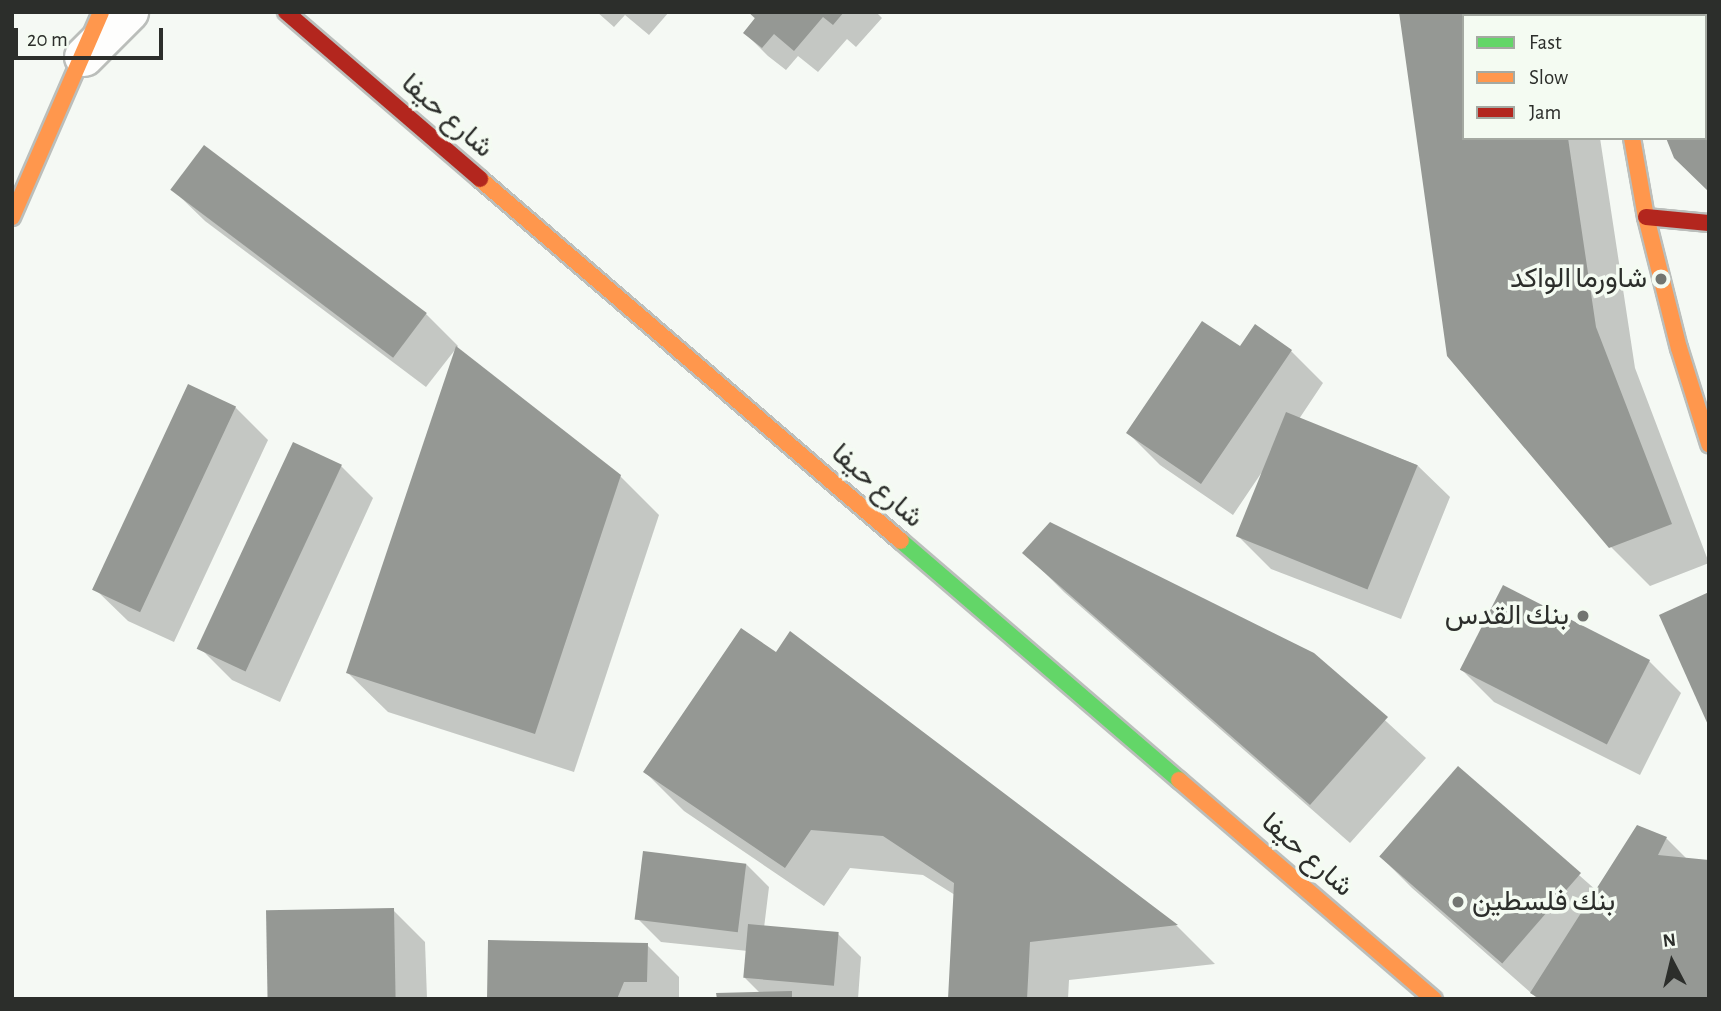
<!DOCTYPE html>
<meta charset="utf-8">
<style>
body{margin:0}
#map{position:relative;width:1721px;height:1011px;overflow:hidden;background:#f5f9f4;font-family:"Alegreya Sans",Vazirmatn,sans-serif}
div>[style]{position:absolute}
.shadow>*{inset:0;background:#0003}
.building>*{inset:0;background:#959894;transform-origin:0 0}
.roads{filter:drop-shadow(2px 0 #bbbebb) drop-shadow(-2px 0 #bbbebb) drop-shadow(0 2px #bbbebb) drop-shadow(0 -2px #bbbebb)}
.street>*{height:38px;margin:-19px;padding:0 19px;transform-origin:19px;border-radius:19px;background:#fefefd}
.fast>*{height:16px;margin:-8px;padding:0 8px;transform-origin:8px;border-radius:8px;background:#63d668}
.slow>*{height:16px;margin:-8px;padding:0 8px;transform-origin:8px;border-radius:8px;background:#ff974d}
.jam>*{height:16px;margin:-8px;padding:0 8px;transform-origin:8px;border-radius:8px;background:#b3261e}
.dots>*{width:19px;height:19px;translate:-50% -50%;box-sizing:border-box;border:4px solid #f4fbf2;border-radius:50%}
span{translate:-50% -50%;white-space:nowrap;text-align:center;line-height:1.15;-webkit-text-stroke:7px #f4fbf2;paint-order:stroke}
.street-label{font-size:28px;color:#2c2e2b}
.poi-label{font-size:28px;color:#2c2e2b}
.right{translate:-100% -50%;text-align:right}
.left{translate:0 -50%;text-align:left}
.frame{position:absolute;inset:0;border:14px solid #2c2e2b;pointer-events:none}
.legend{position:absolute;left:1462px;top:14px;width:245px;height:126px;box-sizing:border-box;background:#f4fbf2;border:2px solid #a4a9a2;margin:0;padding:9px 12px;list-style:none;font-size:21px;color:#2c2e2b}
.legend li{display:flex;align-items:center;gap:14px;height:35px}
.legend b{width:35px;border:2px solid #a4a9a2}
.north{position:absolute;left:1637px;top:927px;width:70px;height:70px;-webkit-text-stroke:5px #f4fbf2;paint-order:stroke;rotate:353deg;font-size:19px;font-weight:700;line-height:28px;text-align:center;color:#2c2e2b}
.north::after{content:'';display:block;margin:auto;width:24px;height:32px;background:#2c2e2b;clip-path:polygon(50% 0,100% 100%,50% 72%,0 100%)}
.scale{position:absolute;left:14px;top:28px;width:149px;height:32px;box-sizing:border-box;border:4px solid #2c2e2b;border-top:0;padding-left:9px;font-size:21px;line-height:24px;white-space:nowrap;color:#2c2e2b;-webkit-text-stroke:5px #f4fbf2;paint-order:stroke}
</style>
<div id="map">
<div class="shadow">
<i style="clip-path:polygon(597px 12px,669px 12px,649px 35px,625px 15px,614px 27px)"></i>
<i style="clip-path:polygon(749px 12px,876px 12px,882px 18px,856px 47px,847px 39px,818px 72px,798px 56px,786px 70px,768px 56px,745px 33px,756px 20px)"></i>
<i style="clip-path:polygon(1401px 12px,1581px 12px,1581px 16px,1464px 16px,1464px 138px,1600px 138px,1635px 368px,1709px 563px,1650px 586px,1611px 547px)"></i>
<i style="clip-path:polygon(172px 189px,426px 314px,458px 346px,426px 387px,205px 221px)"></i>
<i style="clip-path:polygon(1256px 327px,1291px 351px,1323px 383px,1299px 419px,1417px 465px,1450px 497px,1401px 619px,1271px 569px,1239px 537px,1262px 472px,1233px 515px,1160px 465px,1128px 433px,1241px 349px)"></i>
<i style="clip-path:polygon(188px 386px,235px 407px,268px 440px,174px 642px,128px 621px,95px 589px)"></i>
<i style="clip-path:polygon(341px 466px,373px 498px,280px 702px,232px 680px,200px 648px)"></i>
<i style="clip-path:polygon(620px 476px,659px 515px,574px 772px,388px 712px,348px 673px)"></i>
<i style="clip-path:polygon(1025px 553px,1313px 654px,1426px 758px,1350px 843px,1064px 592px)"></i>
<i style="clip-path:polygon(791px 634px,1177px 926px,1215px 964px,1069px 980px,1068px 999px,950px 999px,955px 895px,923px 875px,850px 868px,824px 906px,684px 811px,645px 772px,776px 655px)"></i>
<i style="clip-path:polygon(1649px 661px,1681px 693px,1640px 775px,1494px 702px,1462px 670px)"></i>
<i style="clip-path:polygon(1458px 768px,1597px 891px,1666px 838px,1688px 860px,1709px 999px,1538px 999px,1412px 888px,1380px 856px)"></i>
<i style="clip-path:polygon(746px 864px,769px 887px,764px 928px,838px 934px,861px 957px,858px 999px,718px 999px,761px 994px,745px 978px,748px 951px,661px 942px,638px 919px)"></i>
<i style="clip-path:polygon(393px 910px,425px 942px,427px 999px,270px 999px)"></i>
<i style="clip-path:polygon(647px 945px,679px 977px,679px 999px,488px 999px)"></i>
</div>
<div class="building">
<i style="clip-path:polygon(748px 12px,844px 12px,833px 25px,823px 17px,794px 51px,774px 34px,762px 48px,743px 33px,755px 18px)"></i>
<i style="clip-path:polygon(1399px 12px,1548px 12px,1549px 16px,1464px 16px,1464px 138px,1568px 138px,1596px 327px,1672px 524px,1609px 548px,1447px 356px)"></i>
<i style="clip-path:polygon(1670px 12px,1709px 12px,1709px 192px,1674px 158px,1666px 138px,1705px 138px,1705px 16px,1670px 16px)"></i>
<i style="left:204px;top:145px;width:279px;height:56px;rotate:37deg"></i>
<i style="clip-path:polygon(1202px 321px,1240px 346px,1255px 324px,1292px 350px,1201px 484px,1126px 433px)"></i>
<i style="clip-path:polygon(456px 346px,621px 475px,535px 734px,346px 673px)"></i>
<i style="left:188px;top:384px;width:53px;height:227px;rotate:25deg"></i>
<i style="left:1286px;top:412px;width:142px;height:134px;rotate:22deg"></i>
<i style="left:293px;top:442px;width:54px;height:228px;rotate:25deg"></i>
<i style="clip-path:polygon(1050px 522px,1314px 653px,1388px 717px,1310px 805px,1022px 553px)"></i>
<i style="left:1503px;top:585px;width:165px;height:95px;rotate:27deg"></i>
<i style="clip-path:polygon(1709px 592px,1709px 727px,1659px 615px)"></i>
<i style="clip-path:polygon(741px 628px,776px 652px,790px 631px,1178px 925px,1030px 942px,1027px 999px,948px 999px,954px 883px,883px 836px,811px 830px,785px 868px,643px 772px)"></i>
<i style="left:1458px;top:766px;width:163px;height:120px;rotate:41deg"></i>
<i style="clip-path:polygon(1637px 825px,1667px 837px,1658px 855px,1709px 860px,1709px 999px,1540px 999px,1530px 993px)"></i>
<i style="left:643px;top:851px;width:104px;height:69px;rotate:7deg"></i>
<i style="left:394px;top:908px;width:91px;height:128px;rotate:89deg"></i>
<i style="left:748px;top:924px;width:91px;height:54px;rotate:5deg"></i>
<i style="clip-path:polygon(488px 940px,648px 943px,647px 982px,624px 982px,617px 999px,487px 999px)"></i>
<i style="clip-path:polygon(792px 991px,792px 999px,717px 999px,716px 993px)"></i>
</div>
<div class="roads">
<div class="street">
<i style="left:84px;top:57px;width:64px;rotate:-45deg"></i>
</div>
<div class="fast">
<i style="left:1615px;top:12px;width:4px;rotate:90deg"></i>
<i style="left:901px;top:541px;width:367px;rotate:40.7deg"></i>
</div>
<div class="slow">
<i style="left:1632px;top:138px;width:80px;rotate:80deg"></i>
<i style="left:1646px;top:217px;width:135px;rotate:75.9deg"></i>
<i style="left:1679px;top:348px;width:101px;rotate:72.6deg"></i>
<i style="left:480px;top:179px;width:555px;rotate:40.69deg"></i>
<i style="left:12px;top:217px;width:223px;rotate:-66.5deg"></i>
<i style="left:1179px;top:780px;width:336px;rotate:40.7deg"></i>
</div>
<div class="jam">
<i style="left:286px;top:12px;width:256px;rotate:40.7deg"></i>
<i style="left:1646px;top:217px;width:63px;rotate:5.4deg"></i>
</div>
</div>
<div class="dots">
<i style="left:1661px;top:279px;background:#727571"></i>
<i style="left:1583px;top:616px;background:#727571"></i>
<i style="left:1458px;top:902px;background:#727571"></i>
</div>
<div class="street-label">
<span style="left:447px;top:116px;rotate:41deg">شارع حيفا</span>
<span style="left:877px;top:486px;rotate:41deg">شارع حيفا</span>
<span style="left:1307px;top:855px;rotate:41deg">شارع حيفا</span>
</div>
<div class="poi-label">
<span class="right" style="left:1647px;top:279px">شاورما الواكد</span>
<span class="right" style="left:1569px;top:616px">بنك القدس</span>
<span class="left" style="left:1472px;top:902px">بنك فلسطين</span>
</div>
<div class="frame"></div>
<ul class="legend">
<li><b style="height:9px;background:#63d668"></b>Fast</li>
<li><b style="height:9px;background:#ff974d"></b>Slow</li>
<li><b style="height:9px;background:#b3261e"></b>Jam</li>
</ul>
<div class="north">N</div>
<div class="scale">20 m</div>
</div>
